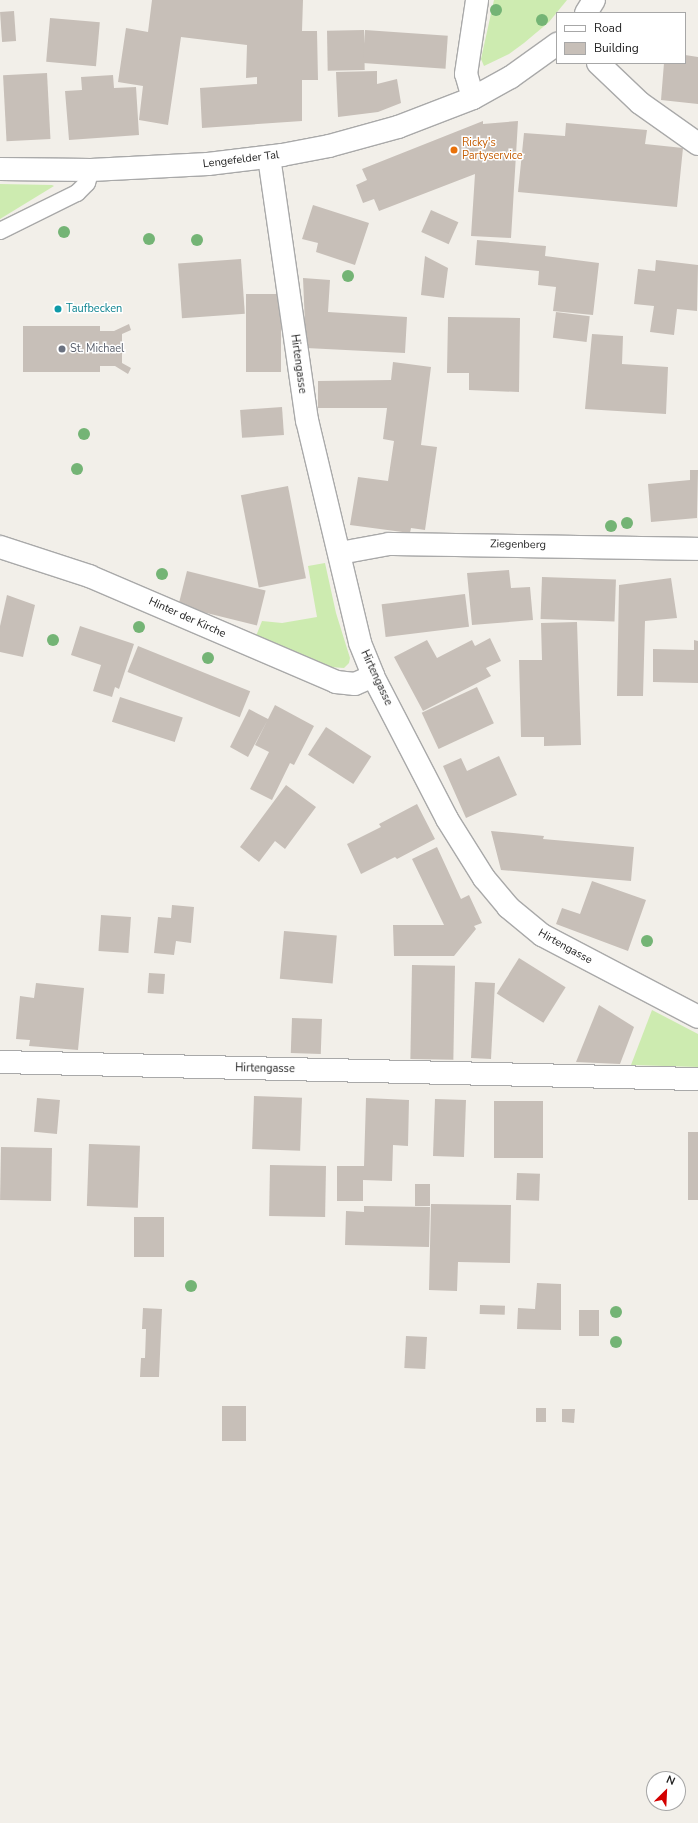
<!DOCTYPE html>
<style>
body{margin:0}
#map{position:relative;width:698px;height:1823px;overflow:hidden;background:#f2efe9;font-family:"Nunito Sans",sans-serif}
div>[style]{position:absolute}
.grass>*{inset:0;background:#cdebb0}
.building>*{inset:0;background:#c7bfb8;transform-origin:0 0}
.roads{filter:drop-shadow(1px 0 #a9a9a9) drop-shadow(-1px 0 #a9a9a9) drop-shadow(0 1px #a9a9a9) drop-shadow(0 -1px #a9a9a9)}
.service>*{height:16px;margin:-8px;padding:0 8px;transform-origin:8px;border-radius:8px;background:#fff}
.minor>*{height:22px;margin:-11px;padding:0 11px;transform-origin:11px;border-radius:11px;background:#fff}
.tertiary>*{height:22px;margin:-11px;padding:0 11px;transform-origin:11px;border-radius:11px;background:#fff}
.trees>*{width:12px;height:12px;margin:-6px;border-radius:50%;background:#74b475}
.dots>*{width:11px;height:11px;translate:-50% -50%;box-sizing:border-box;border:2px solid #fff;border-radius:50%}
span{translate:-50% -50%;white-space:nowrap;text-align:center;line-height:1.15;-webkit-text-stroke:3px #fff;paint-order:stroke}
.food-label{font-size:11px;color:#c56008}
.left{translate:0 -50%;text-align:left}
.street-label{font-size:11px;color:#222}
.culture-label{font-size:11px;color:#0d838f}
.worship-label{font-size:11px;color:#5b616d}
.legend{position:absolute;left:556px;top:12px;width:130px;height:52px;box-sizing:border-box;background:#fff;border:1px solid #a7a7a7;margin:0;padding:5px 7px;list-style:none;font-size:12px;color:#222}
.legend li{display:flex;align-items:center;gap:8px;height:20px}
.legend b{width:20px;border:1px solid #a7a7a7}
.north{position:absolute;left:646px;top:1771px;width:40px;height:40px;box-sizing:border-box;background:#fff;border:1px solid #a7a7a7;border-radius:50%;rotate:24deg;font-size:11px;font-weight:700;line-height:16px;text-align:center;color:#222}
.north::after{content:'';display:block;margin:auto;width:14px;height:18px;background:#d40000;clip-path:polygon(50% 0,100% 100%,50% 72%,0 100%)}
</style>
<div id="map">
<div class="grass">
<i style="clip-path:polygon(494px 0,567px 0,549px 22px,524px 43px,509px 54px,484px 66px,481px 59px)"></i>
<i style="clip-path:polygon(0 184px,52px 185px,54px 186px,0 219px)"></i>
<i style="clip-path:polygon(325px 563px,336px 613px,350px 658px,349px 663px,344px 668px,330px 667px,256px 636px,262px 621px,282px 623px,317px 617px,308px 566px)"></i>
<i style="clip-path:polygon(652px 1010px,698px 1034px,698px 1067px,631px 1065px)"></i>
</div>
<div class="building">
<i style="clip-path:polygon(152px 0,303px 0,302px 31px,317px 31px,318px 80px,302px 80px,302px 50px,302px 121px,202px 128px,200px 88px,257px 84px,257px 77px,246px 78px,247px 45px,181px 37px,168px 125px,139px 120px,143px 86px,118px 82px,126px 28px,148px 32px)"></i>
<i style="left:14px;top:11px;width:30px;height:14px;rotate:86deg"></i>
<i style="left:50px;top:18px;width:50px;height:44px;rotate:5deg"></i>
<i style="left:364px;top:30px;width:40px;height:37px;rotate:89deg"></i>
<i style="left:365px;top:30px;width:83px;height:33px;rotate:4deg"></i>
<i style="clip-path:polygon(685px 55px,698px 57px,698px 104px,661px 100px,664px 63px,685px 63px)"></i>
<i style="clip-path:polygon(377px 71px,377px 84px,397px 79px,401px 103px,378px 112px,338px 117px,336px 72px)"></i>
<i style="left:47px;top:73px;width:66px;height:44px;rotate:87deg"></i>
<i style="clip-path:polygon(113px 75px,114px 88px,136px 87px,139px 135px,69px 140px,65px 91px,82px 90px,81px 77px)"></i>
<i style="clip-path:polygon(483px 121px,483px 124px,518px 121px,511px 238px,471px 236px,475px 174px,379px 211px,374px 199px,363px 203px,356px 185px,367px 180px,362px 169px)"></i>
<i style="clip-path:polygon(566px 123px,647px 130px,645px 144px,683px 148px,677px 207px,518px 192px,524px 133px,565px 136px)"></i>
<i style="clip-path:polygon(313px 205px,369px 223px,355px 265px,316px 252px,318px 243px,302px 239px)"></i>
<i style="left:431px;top:210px;width:30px;height:24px;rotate:24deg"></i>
<i style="clip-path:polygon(477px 240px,546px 246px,545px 256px,599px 263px,593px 315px,553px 311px,556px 287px,538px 285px,539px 271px,475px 265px)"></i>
<i style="clip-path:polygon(425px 256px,448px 268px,444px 298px,421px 295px)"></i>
<i style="left:241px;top:259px;width:55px;height:63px;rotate:86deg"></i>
<i style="clip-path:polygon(656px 260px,698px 265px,697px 311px,677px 309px,674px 335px,650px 332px,654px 306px,634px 304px,638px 269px,655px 271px)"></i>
<i style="clip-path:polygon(303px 278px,330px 280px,328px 312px,407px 317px,405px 353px,306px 348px)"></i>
<i style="left:246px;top:294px;width:35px;height:78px"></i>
<i style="left:556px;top:312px;width:34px;height:26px;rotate:7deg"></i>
<i style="clip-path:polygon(448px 317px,520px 318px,519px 392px,469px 390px,469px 373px,447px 373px)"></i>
<i style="clip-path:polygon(129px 324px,131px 330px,122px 334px,122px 363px,131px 368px,128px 374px,115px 366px,100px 366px,100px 372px,23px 372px,23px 326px,100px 326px,100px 331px,114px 331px)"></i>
<i style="clip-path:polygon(592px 334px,623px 336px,622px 364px,668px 367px,666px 414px,585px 409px)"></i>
<i style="clip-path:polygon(393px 362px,431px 367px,421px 445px,437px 447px,425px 530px,411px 528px,410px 533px,350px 525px,358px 477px,388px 481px,394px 441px,383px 439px,387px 408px,318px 408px,318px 381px,391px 380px)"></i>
<i style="left:282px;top:407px;width:28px;height:42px;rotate:86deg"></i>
<i style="clip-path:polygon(690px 470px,698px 470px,697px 518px,651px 522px,648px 484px,690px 480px)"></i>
<i style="left:288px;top:486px;width:94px;height:48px;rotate:79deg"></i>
<i style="clip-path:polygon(509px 570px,511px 588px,530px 587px,533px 620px,472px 625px,467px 573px)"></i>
<i style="left:187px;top:571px;width:81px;height:36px;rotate:14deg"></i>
<i style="left:542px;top:577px;width:74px;height:42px;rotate:2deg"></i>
<i style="clip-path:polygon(671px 578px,677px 618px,645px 621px,643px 696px,617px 696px,619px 585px)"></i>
<i style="left:465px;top:594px;width:33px;height:84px;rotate:83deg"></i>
<i style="clip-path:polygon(7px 595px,35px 605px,23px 657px,0 652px,0 626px)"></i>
<i style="clip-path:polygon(577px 622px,581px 745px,544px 746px,544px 737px,521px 737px,519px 660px,542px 660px,541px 623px)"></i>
<i style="clip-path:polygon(80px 626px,134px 644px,119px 689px,115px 687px,112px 697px,93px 691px,101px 665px,71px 655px)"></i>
<i style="clip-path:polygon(490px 638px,501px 661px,486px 668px,491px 676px,423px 711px,394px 657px,427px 640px,437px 658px,472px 640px,475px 646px)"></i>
<i style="clip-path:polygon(694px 640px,698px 641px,698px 683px,653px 682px,653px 649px,694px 650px)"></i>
<i style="left:138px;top:646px;width:121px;height:28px;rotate:22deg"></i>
<i style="left:477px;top:687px;width:40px;height:61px;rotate:65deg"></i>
<i style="left:120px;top:697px;width:66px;height:26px;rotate:18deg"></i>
<i style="clip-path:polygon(275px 705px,314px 726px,294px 765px,290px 763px,272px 800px,250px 789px,269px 752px,255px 745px,267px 721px,248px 757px,230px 747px,249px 709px,268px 719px)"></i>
<i style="left:326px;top:727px;width:54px;height:33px;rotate:33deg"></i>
<i style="clip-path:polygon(499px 756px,517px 795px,466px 818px,443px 766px,461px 758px,467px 771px)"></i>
<i style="clip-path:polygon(286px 785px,316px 807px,285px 849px,275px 841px,259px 862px,240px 847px)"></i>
<i style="clip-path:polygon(417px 804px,435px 839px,397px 859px,395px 857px,361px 874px,347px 844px,381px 827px,379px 824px)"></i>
<i style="clip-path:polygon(491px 831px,544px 836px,543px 839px,634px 847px,631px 881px,501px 870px)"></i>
<i style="clip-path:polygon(437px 847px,461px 899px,469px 895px,482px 923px,474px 926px,476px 929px,454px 956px,394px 956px,393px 925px,444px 925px,412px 859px)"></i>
<i style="clip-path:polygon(592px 881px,646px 900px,628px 951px,556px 924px,562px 908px,580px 914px)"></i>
<i style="clip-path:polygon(172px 905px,194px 907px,191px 943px,176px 941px,174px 955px,154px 953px,158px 917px,171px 918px)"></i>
<i style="left:101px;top:915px;width:30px;height:36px;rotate:4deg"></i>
<i style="left:284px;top:931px;width:53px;height:48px;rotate:5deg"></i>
<i style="left:519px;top:958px;width:55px;height:42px;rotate:32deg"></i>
<i style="left:412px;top:965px;width:43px;height:94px;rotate:1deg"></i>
<i style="left:149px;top:973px;width:16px;height:20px;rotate:4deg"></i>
<i style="left:475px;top:982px;width:20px;height:76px;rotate:3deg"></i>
<i style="clip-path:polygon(36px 983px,84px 988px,78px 1050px,29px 1046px,30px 1040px,16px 1039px,20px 996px,34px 998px)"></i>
<i style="clip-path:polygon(599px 1005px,634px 1027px,620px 1064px,576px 1062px)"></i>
<i style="left:292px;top:1018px;width:30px;height:35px;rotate:2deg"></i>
<i style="left:254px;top:1096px;width:48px;height:53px;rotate:2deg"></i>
<i style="left:37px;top:1098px;width:23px;height:34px;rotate:5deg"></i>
<i style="clip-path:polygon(366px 1098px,409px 1100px,408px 1146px,393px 1145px,392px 1181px,363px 1180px,363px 1201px,337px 1201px,337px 1166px,364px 1166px)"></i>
<i style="left:435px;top:1099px;width:31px;height:57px;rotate:2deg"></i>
<i style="left:494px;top:1101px;width:49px;height:57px"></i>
<i style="left:688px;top:1132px;width:10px;height:68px"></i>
<i style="left:89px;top:1144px;width:51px;height:62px;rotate:2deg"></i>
<i style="left:1px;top:1147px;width:51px;height:53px;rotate:1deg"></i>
<i style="left:270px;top:1165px;width:56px;height:51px;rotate:1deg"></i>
<i style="left:517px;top:1173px;width:23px;height:27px;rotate:2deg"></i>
<i style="left:415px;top:1184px;width:15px;height:22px"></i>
<i style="clip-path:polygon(431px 1204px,511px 1205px,510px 1263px,458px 1262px,457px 1291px,429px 1290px)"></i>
<i style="clip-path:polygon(364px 1206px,430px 1207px,429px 1247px,345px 1245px,346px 1211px,364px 1212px)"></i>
<i style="left:134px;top:1217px;width:30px;height:40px"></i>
<i style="clip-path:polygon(537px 1283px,561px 1284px,561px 1330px,517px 1329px,518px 1308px,535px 1309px)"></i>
<i style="left:480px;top:1305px;width:25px;height:9px;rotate:2deg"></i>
<i style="clip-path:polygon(143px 1308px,162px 1309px,159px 1377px,140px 1377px,141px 1358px,145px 1358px,146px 1329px,142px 1329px)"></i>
<i style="left:579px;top:1310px;width:20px;height:26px"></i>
<i style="left:406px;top:1336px;width:21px;height:32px;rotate:3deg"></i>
<i style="left:222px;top:1406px;width:24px;height:35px"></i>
<i style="left:536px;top:1408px;width:10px;height:14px"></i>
<i style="clip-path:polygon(562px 1409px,575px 1409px,574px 1423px,562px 1422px)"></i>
</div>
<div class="roads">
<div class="service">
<i style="left:0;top:231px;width:86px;rotate:-26.3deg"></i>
<i style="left:77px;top:193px;width:14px;rotate:-45deg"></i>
<i style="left:87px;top:183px;width:14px;rotate:-73deg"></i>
</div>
<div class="minor">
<i style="left:598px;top:63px;width:58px;rotate:43.6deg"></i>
<i style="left:640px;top:103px;width:71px;rotate:35.3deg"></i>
<i style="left:473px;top:98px;width:25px;rotate:-106deg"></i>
<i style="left:466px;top:74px;width:75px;rotate:-81.5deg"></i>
<i style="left:269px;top:157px;width:266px;rotate:81.8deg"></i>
<i style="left:307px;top:420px;width:229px;rotate:76.6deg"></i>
<i style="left:360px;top:643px;width:35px;rotate:68deg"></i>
<i style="left:373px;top:676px;width:161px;rotate:62.6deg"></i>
<i style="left:447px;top:819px;width:70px;rotate:57.9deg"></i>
<i style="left:484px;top:878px;width:38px;rotate:50deg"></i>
<i style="left:508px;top:907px;width:44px;rotate:39.5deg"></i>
<i style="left:542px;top:935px;width:176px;rotate:27.7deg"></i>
<i style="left:0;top:547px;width:94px;rotate:18deg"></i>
<i style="left:89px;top:576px;width:269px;rotate:23.2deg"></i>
<i style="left:336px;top:682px;width:19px;rotate:6deg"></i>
<i style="left:355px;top:684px;width:20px;rotate:-24deg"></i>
<i style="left:340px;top:553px;width:50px;rotate:-10.4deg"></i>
<i style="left:389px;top:544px;width:309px;rotate:0.9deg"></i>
<i style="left:0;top:1062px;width:698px;rotate:1.4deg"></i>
</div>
<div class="tertiary">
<i style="left:586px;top:13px;width:15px;rotate:-58deg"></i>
<i style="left:0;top:169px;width:91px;rotate:0.6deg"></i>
<i style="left:91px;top:170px;width:117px;rotate:-2.9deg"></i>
<i style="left:208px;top:164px;width:75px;rotate:-6.9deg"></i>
<i style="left:282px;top:155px;width:48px;rotate:-10.8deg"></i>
<i style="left:329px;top:146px;width:72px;rotate:-15.4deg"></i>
<i style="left:398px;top:127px;width:80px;rotate:-21.1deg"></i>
<i style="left:473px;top:98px;width:43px;rotate:-28.9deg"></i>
<i style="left:511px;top:77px;width:57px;rotate:-35.7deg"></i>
</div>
</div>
<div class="trees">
<i style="left:496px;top:10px"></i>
<i style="left:542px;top:20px"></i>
<i style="left:64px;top:232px"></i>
<i style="left:149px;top:239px"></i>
<i style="left:197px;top:240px"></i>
<i style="left:348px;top:276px"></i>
<i style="left:84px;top:434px"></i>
<i style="left:77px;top:469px"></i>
<i style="left:627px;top:523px"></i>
<i style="left:611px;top:526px"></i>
<i style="left:162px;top:574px"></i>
<i style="left:139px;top:627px"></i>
<i style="left:53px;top:640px"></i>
<i style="left:208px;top:658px"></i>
<i style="left:647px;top:941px"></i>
<i style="left:191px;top:1286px"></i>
<i style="left:616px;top:1312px"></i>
<i style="left:616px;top:1342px"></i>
</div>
<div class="dots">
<i style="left:454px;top:150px;background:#e8710a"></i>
<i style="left:58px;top:309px;background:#0f9aa8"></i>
<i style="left:62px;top:349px;background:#6b7280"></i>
</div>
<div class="food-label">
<span class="left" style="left:462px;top:150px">Ricky's<br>Partyservice</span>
</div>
<div class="street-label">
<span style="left:241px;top:160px;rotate:-7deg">Lengefelder Tal</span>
<span style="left:298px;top:364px;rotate:82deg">Hirtengasse</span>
<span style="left:518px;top:545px;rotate:1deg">Ziegenberg</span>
<span style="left:187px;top:618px;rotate:24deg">Hinter der Kirche</span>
<span style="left:376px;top:678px;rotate:65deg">Hirtengasse</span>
<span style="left:565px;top:947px;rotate:29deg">Hirtengasse</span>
<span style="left:265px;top:1069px;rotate:1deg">Hirtengasse</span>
</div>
<div class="culture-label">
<span class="left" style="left:66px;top:309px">Taufbecken</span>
</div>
<div class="worship-label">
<span class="left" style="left:70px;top:349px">St. Michael</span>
</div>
<ul class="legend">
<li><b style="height:5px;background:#fff"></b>Road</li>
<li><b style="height:11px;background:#c7bfb8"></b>Building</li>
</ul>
<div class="north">N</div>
</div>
